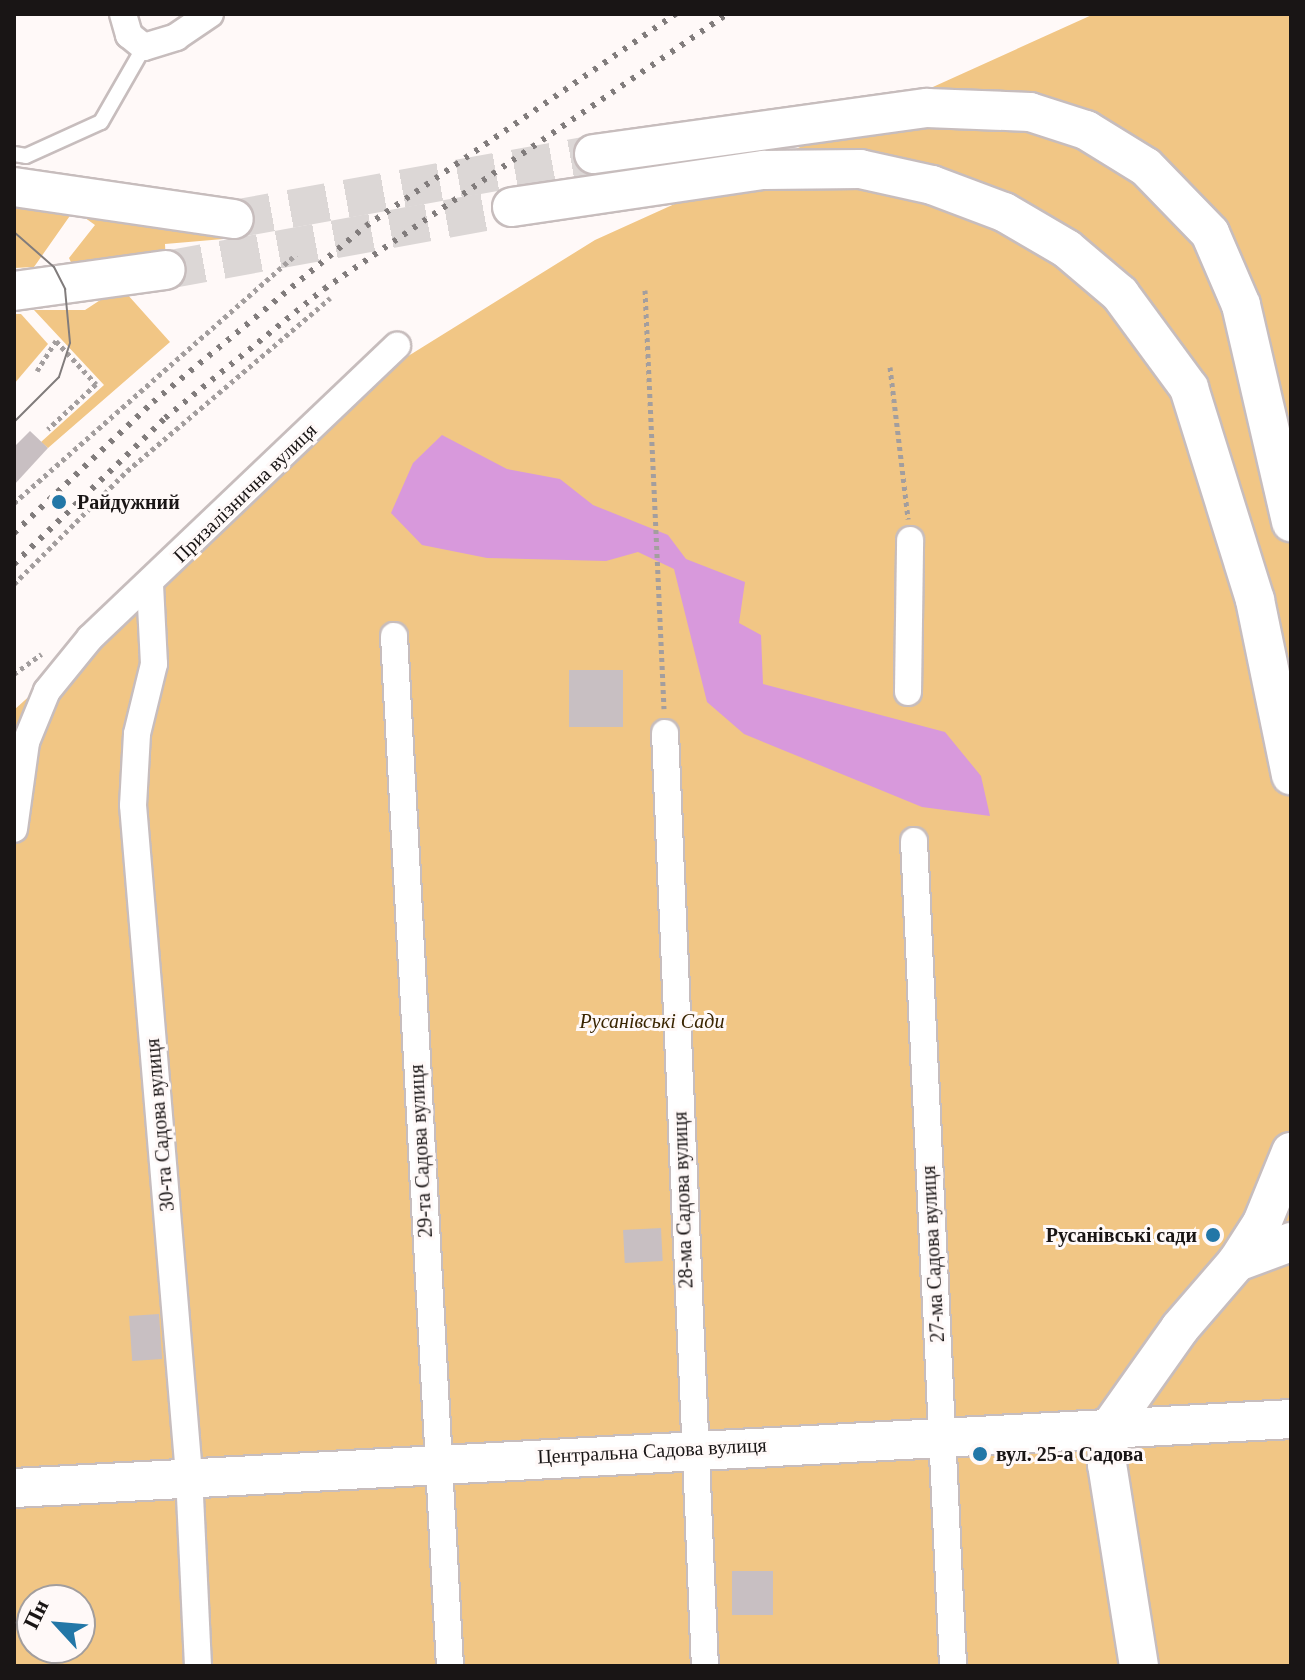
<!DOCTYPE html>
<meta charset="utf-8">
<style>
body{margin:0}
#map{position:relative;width:1305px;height:1680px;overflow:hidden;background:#fff9f8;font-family:"Times New Roman",serif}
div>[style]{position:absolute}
.green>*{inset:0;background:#f1c685}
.water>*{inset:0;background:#d899dc}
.building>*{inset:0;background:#c8bfc2;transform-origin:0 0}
.secondary-tunnel>*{height:38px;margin-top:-19px;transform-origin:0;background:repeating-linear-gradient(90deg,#dcd7d6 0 38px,transparent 0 57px)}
.path>*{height:5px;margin-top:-2.5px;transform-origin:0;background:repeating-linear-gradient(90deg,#a39e9e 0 4px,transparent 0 8px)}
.roads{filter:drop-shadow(2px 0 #c7bdbd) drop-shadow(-2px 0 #c7bdbd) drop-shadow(0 2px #c7bdbd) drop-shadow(0 -2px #c7bdbd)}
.lane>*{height:14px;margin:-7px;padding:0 7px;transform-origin:7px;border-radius:7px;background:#fff}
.street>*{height:26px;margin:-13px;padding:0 13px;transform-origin:13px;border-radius:13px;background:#fff}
.secondary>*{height:38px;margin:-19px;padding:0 19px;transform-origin:19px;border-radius:19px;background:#fff}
.tram>*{height:2px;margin:-1px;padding:0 1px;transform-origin:1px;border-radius:1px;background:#817c7c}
.rail>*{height:6px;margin-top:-3px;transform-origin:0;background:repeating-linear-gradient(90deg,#817c7c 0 4px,transparent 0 12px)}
.dots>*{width:22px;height:22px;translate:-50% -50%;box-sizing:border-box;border:4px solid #fff9f8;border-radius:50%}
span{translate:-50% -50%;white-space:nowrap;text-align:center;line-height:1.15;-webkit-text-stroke:6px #fff9f8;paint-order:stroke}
.street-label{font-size:20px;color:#191515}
.poi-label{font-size:20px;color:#191515;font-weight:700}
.left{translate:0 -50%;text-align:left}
.right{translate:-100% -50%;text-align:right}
.park-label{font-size:20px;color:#392501;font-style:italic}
.frame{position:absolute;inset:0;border:16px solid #191515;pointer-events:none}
.north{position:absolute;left:16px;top:1584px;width:80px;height:80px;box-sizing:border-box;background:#fff9f8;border:2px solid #a39e9d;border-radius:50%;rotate:296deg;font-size:22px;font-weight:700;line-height:32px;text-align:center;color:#191515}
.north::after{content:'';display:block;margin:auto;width:28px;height:36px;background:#2377a7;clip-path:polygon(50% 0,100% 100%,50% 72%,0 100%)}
</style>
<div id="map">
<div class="green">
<i style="clip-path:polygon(evenodd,1094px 14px,1291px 14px,1291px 1666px,14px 1666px,14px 710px,405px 358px,595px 240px,1094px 14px,32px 1600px,80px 1600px,80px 1648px,32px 1648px,32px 1600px)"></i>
<i style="clip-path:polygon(14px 196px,234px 227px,235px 238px,165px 244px,166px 264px,76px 273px,69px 258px,95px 225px,74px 210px,34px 267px,14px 268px)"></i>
<i style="clip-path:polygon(127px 294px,170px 342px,48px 448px,41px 442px,104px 385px,34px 310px,85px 310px,108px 295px)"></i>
<i style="clip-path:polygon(14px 314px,21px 314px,48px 344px,14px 384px)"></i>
</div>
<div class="water">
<i style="clip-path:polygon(442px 435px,507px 469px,560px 479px,593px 505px,668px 535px,686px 559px,745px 582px,739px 623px,761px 635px,763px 684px,945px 732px,981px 776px,990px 816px,922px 807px,744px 734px,707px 702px,674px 569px,638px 552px,606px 561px,487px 558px,422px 545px,391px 513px,413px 463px)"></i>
</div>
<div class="building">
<i style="clip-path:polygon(30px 431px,48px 448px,14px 485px,14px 447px)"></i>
<i style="left:623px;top:670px;width:57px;height:54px;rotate:90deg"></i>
<i style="left:661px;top:1228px;width:33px;height:38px;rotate:87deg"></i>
<i style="left:159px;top:1314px;width:45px;height:30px;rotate:86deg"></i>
<i style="left:732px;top:1571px;width:41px;height:44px"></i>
</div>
<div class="secondary-tunnel">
<i style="left:234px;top:219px;width:366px;rotate:-10.2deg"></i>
<i style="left:166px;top:270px;width:352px;rotate:-10.3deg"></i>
</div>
<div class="path">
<i style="left:645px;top:290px;width:419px;rotate:87.4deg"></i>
<i style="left:890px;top:367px;width:153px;rotate:83.2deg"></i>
<i style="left:37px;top:371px;width:36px;rotate:-58deg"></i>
<i style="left:56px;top:341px;width:59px;rotate:47.1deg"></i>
<i style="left:96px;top:384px;width:66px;rotate:136.8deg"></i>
<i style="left:14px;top:503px;width:376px;rotate:-41.4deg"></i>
<i style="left:14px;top:584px;width:160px;rotate:-45deg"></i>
<i style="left:127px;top:471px;width:267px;rotate:-40.4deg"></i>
<i style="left:14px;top:674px;width:34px;rotate:-36deg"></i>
</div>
<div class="roads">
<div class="lane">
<i style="left:14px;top:154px;width:12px;rotate:9deg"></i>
<i style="left:26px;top:156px;width:82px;rotate:-24.4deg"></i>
<i style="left:101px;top:122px;width:86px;rotate:-60.2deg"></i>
</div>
<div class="street">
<i style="left:123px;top:14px;width:22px;rotate:74deg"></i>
<i style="left:129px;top:35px;width:19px;rotate:39deg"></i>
<i style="left:144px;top:47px;width:34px;rotate:-17deg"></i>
<i style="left:176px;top:37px;width:41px;rotate:-34.1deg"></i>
<i style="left:150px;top:585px;width:79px;rotate:87.1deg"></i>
<i style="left:154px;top:664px;width:72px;rotate:103.7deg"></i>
<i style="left:137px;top:734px;width:71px;rotate:93.2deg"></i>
<i style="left:133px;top:805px;width:672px;rotate:85.22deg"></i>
<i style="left:189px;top:1475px;width:191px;rotate:87.3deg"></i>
<i style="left:394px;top:636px;width:1032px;rotate:86.89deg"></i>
<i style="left:908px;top:692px;width:152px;rotate:-89.2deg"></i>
<i style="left:665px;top:733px;width:934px;rotate:87.55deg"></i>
<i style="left:14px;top:829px;width:88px;rotate:-82.1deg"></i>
<i style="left:26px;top:742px;width:55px;rotate:-67.6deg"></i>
<i style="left:47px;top:691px;width:68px;rotate:-50.9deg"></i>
<i style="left:90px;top:638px;width:424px;rotate:-43.6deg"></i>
<i style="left:914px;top:841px;width:826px;rotate:87.29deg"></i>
</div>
<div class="secondary">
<i style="left:594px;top:154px;width:336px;rotate:-7.9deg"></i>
<i style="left:927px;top:108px;width:103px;rotate:2.2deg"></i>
<i style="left:1030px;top:112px;width:59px;rotate:17.8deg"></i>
<i style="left:1086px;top:130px;width:70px;rotate:31.7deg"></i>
<i style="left:1146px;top:167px;width:92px;rotate:45.9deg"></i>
<i style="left:1210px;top:233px;width:78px;rotate:66.7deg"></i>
<i style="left:1241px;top:305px;width:223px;rotate:77deg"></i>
<i style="left:14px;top:187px;width:222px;rotate:8.3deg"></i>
<i style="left:512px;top:207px;width:255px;rotate:-8.4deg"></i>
<i style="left:764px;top:170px;width:96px;rotate:-0.6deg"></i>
<i style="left:860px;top:169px;width:74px;rotate:12.5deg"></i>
<i style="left:932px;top:185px;width:77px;rotate:20.6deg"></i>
<i style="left:1004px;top:212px;width:73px;rotate:30.4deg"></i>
<i style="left:1067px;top:249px;width:70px;rotate:40.3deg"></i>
<i style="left:1120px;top:294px;width:117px;rotate:53.7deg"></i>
<i style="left:1189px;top:388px;width:222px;rotate:72.7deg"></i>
<i style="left:1255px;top:600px;width:179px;rotate:78.4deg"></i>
<i style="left:14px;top:291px;width:153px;rotate:-7.9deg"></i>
<i style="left:1237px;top:1262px;width:58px;rotate:-20.3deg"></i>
<i style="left:14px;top:1488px;width:1279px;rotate:-3.09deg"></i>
<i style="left:1139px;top:1666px;width:204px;rotate:-99deg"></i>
<i style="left:1107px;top:1465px;width:38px;rotate:-85deg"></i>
<i style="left:1110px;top:1427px;width:121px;rotate:-54.7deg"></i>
<i style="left:1180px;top:1328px;width:87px;rotate:-49.2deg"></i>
<i style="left:1237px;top:1262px;width:46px;rotate:-57.3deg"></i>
<i style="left:1262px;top:1223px;width:77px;rotate:-67.8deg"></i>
</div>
</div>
<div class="tram">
<i style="left:14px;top:232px;width:53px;rotate:41.2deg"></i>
<i style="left:54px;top:267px;width:25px;rotate:63deg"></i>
<i style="left:65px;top:289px;width:54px;rotate:84.7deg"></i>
<i style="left:70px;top:343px;width:36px;rotate:108deg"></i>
<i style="left:59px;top:377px;width:64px;rotate:135deg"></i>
</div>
<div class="rail">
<i style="left:14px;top:533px;width:191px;rotate:-43.3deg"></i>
<i style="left:153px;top:402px;width:276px;rotate:-39.6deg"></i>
<i style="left:366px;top:226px;width:376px;rotate:-34.4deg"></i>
<i style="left:14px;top:564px;width:210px;rotate:-44deg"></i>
<i style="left:165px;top:418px;width:205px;rotate:-39.1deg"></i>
<i style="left:324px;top:289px;width:488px;rotate:-34.3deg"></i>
</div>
<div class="dots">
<i style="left:59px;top:502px;background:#2377a7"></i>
<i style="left:1213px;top:1235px;background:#2377a7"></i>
<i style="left:980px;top:1454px;background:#2377a7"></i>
</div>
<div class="street-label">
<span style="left:245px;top:493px;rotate:-44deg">Призалізнична вулиця</span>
<span style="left:160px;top:1125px;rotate:-95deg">30-та Садова вулиця</span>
<span style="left:421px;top:1151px;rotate:-93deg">29-та Садова вулиця</span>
<span style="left:683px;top:1200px;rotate:-92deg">28-ма Садова вулиця</span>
<span style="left:933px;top:1254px;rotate:-93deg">27-ма Садова вулиця</span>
<span style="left:652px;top:1451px;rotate:-3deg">Центральна Садова вулиця</span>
</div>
<div class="poi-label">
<span class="left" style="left:77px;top:502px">Райдужний</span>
<span class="right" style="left:1197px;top:1235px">Русанівські сади</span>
<span class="left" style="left:996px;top:1454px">вул. 25-а Садова</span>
</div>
<div class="park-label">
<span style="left:652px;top:1021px">Русанівські Сади</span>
</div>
<div class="frame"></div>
<div class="north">Пн</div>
</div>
